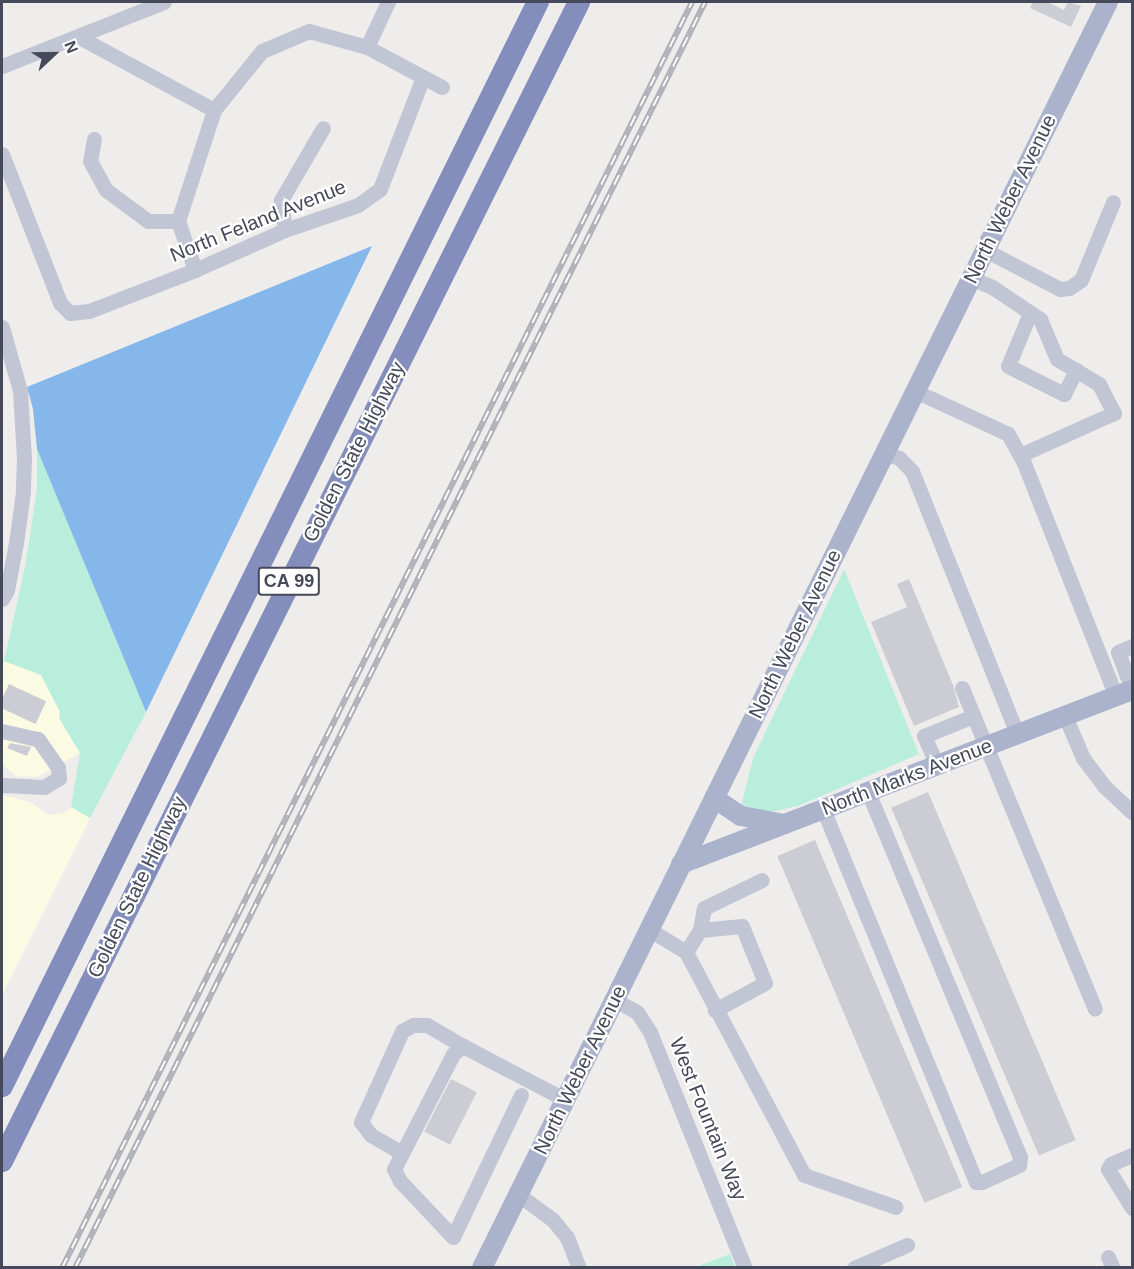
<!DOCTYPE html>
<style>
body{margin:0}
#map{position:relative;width:1134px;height:1269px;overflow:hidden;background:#efedec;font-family:Helvetica,sans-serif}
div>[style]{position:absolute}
.commercial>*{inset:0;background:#fbfbe4}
.green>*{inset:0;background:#b9eedd}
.water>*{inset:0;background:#86b7eb}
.building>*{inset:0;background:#cccdd4;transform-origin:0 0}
.minor>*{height:15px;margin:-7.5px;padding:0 7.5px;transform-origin:7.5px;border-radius:7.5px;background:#c2c6d4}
.major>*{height:20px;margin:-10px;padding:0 10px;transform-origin:10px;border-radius:10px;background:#abb2cc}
.highway>*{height:22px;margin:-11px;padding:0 11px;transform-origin:11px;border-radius:11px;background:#838ebc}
.rail>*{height:6px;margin-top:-3px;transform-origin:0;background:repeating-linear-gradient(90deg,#fff 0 11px,#aeafb7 0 22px);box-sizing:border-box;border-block:2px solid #aeafb7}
span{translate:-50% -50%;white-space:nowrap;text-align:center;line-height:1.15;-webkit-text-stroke:4.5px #fff;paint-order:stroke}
.shield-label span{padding:2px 4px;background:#fff;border:2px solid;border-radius:4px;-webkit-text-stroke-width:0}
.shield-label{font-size:18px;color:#454959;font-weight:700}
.street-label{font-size:20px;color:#454959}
.frame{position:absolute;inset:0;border:3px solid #454959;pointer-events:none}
.north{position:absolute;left:24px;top:24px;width:60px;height:60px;-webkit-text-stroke:4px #fff;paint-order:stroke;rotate:68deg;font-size:16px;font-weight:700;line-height:24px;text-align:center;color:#454959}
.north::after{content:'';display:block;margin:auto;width:21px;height:27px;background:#454959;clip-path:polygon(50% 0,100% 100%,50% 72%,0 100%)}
</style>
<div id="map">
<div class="commercial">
<i style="clip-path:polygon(4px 661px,41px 675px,60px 712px,59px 718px,80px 753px,37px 777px,16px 776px,2px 764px,2px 678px)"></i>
<i style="clip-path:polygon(2px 795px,30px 802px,48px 815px,63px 813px,71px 807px,90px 818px,2px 995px)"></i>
</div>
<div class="green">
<i style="clip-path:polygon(37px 449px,146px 712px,90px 818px,71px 807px,80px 753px,59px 718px,60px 712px,41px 675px,4px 661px,25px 567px,37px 489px)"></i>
<i style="clip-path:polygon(844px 569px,919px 754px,798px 806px,756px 815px,743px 806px,742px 802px,753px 758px)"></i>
<i style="clip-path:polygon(730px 1254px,735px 1267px,696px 1267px)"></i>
</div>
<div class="water">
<i style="clip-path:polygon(372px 246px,146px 712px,37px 449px,33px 409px,27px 387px)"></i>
</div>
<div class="building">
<i style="clip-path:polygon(1033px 2px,1047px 2px,1064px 10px,1068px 2px,1081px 6px,1071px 27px,1030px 8px)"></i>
<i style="clip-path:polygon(909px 579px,953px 685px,959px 707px,914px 726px,871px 622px,907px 607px,897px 584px)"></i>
<i style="left:9px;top:684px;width:41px;height:25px;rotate:25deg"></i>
<i style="clip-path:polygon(10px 743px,31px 747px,27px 756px,7px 748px)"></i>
<i style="left:928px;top:792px;width:378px;height:40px;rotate:67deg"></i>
<i style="left:815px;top:840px;width:377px;height:41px;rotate:67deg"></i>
<i style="left:451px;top:1079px;width:29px;height:59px;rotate:27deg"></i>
</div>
<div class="minor">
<i style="left:79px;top:37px;width:153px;rotate:28.4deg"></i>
<i style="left:367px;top:47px;width:50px;rotate:-65deg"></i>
<i style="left:2px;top:66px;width:174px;rotate:-21.6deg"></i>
<i style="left:94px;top:139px;width:22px;rotate:100deg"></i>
<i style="left:90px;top:161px;width:33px;rotate:61deg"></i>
<i style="left:106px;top:190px;width:52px;rotate:36.4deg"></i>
<i style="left:148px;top:221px;width:30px"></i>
<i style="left:2px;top:154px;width:160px;rotate:68.7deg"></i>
<i style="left:60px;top:303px;width:14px;rotate:45deg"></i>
<i style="left:70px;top:313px;width:19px;rotate:-6deg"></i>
<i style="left:89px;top:311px;width:114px;rotate:-21.1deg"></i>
<i style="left:195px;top:270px;width:98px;rotate:-24deg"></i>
<i style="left:285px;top:230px;width:77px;rotate:-18.9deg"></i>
<i style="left:358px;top:205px;width:27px;rotate:-36deg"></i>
<i style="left:380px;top:189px;width:120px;rotate:-69deg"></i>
<i style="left:285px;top:230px;width:30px;rotate:-98deg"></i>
<i style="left:281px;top:200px;width:83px;rotate:-59.7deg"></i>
<i style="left:985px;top:250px;width:85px;rotate:27.5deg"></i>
<i style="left:1060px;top:289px;width:9px;rotate:-6deg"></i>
<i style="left:1069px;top:288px;width:14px;rotate:-34deg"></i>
<i style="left:1081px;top:280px;width:84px;rotate:-67.7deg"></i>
<i style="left:195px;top:270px;width:52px;rotate:-109.1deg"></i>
<i style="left:178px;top:221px;width:117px;rotate:-72deg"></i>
<i style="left:214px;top:110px;width:76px;rotate:-50.9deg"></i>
<i style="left:262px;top:51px;width:51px;rotate:-23.1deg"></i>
<i style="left:309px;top:31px;width:60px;rotate:15.4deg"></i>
<i style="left:367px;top:47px;width:85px;rotate:28.1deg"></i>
<i style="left:971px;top:278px;width:23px;rotate:23deg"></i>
<i style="left:992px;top:287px;width:58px;rotate:33.7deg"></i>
<i style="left:1040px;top:319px;width:43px;rotate:67deg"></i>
<i style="left:1057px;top:359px;width:49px;rotate:30.8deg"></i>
<i style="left:1099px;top:384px;width:33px;rotate:63deg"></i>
<i style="left:1114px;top:413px;width:103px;rotate:155.9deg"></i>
<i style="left:1030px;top:313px;width:57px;rotate:112.5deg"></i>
<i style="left:1008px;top:366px;width:63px;rotate:26.6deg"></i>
<i style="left:1064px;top:394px;width:27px;rotate:-63deg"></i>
<i style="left:2px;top:327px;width:66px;rotate:74.3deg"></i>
<i style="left:20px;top:391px;width:67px;rotate:86.6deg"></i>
<i style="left:24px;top:458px;width:34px;rotate:92deg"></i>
<i style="left:23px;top:492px;width:51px;rotate:97.8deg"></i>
<i style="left:16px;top:543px;width:48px;rotate:100.8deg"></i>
<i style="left:7px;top:590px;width:10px;rotate:119deg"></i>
<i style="left:915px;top:391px;width:102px;rotate:24.8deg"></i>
<i style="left:1008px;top:434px;width:33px;rotate:61deg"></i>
<i style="left:1024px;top:463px;width:251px;rotate:68.5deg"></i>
<i style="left:884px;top:453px;width:16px;rotate:18deg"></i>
<i style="left:899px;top:458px;width:18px;rotate:45deg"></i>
<i style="left:912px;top:471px;width:283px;rotate:68.2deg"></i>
<i style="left:962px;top:688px;width:347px;rotate:67.5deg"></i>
<i style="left:1132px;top:690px;width:40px;rotate:-110.2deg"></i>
<i style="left:1118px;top:652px;width:15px;rotate:-23deg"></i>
<i style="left:1065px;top:716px;width:46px;rotate:66.8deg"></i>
<i style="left:1083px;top:758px;width:36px;rotate:53deg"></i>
<i style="left:1105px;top:787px;width:37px;rotate:43deg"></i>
<i style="left:2px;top:731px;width:37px;rotate:13deg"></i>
<i style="left:38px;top:739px;width:35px;rotate:55deg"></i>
<i style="left:58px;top:768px;width:10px;rotate:84deg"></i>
<i style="left:59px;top:778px;width:17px;rotate:149deg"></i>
<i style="left:44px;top:787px;width:42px;rotate:-177.3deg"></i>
<i style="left:937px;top:765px;width:32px;rotate:-114deg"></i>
<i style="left:924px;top:736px;width:53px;rotate:-22.2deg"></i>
<i style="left:823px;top:809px;width:403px;rotate:67.7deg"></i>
<i style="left:976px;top:1182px;width:6px"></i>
<i style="left:982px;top:1182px;width:41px;rotate:-24.7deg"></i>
<i style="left:1019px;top:1165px;width:8px;rotate:-83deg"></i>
<i style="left:1020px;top:1157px;width:395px;rotate:-112.6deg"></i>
<i style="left:650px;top:930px;width:42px;rotate:31.4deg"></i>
<i style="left:686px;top:952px;width:252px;rotate:62.1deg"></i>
<i style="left:804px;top:1175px;width:97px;rotate:19.2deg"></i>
<i style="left:700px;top:930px;width:42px;rotate:-5.4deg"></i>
<i style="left:742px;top:926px;width:61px;rotate:68deg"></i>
<i style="left:765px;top:983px;width:57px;rotate:151.6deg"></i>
<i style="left:686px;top:952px;width:26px;rotate:-58deg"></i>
<i style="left:700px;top:930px;width:22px;rotate:-80deg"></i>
<i style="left:704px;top:908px;width:64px;rotate:-25.8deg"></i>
<i style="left:615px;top:1000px;width:25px;rotate:29deg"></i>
<i style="left:637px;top:1012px;width:24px;rotate:57deg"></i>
<i style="left:650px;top:1032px;width:254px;rotate:68.1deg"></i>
<i style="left:521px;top:1095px;width:157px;rotate:115.6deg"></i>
<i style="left:453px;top:1237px;width:77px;rotate:-133.4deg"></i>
<i style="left:400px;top:1181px;width:13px;rotate:-117deg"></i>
<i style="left:394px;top:1169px;width:129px;rotate:-62.8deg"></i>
<i style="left:453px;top:1054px;width:13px;rotate:-39deg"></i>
<i style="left:463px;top:1046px;width:116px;rotate:27.7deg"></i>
<i style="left:402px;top:1153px;width:36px;rotate:-150deg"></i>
<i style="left:371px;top:1135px;width:16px;rotate:-128deg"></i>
<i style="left:361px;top:1122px;width:100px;rotate:-65.7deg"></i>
<i style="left:402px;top:1031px;width:13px;rotate:-29deg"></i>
<i style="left:413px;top:1025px;width:14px"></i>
<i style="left:427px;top:1025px;width:42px;rotate:30.3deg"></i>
<i style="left:1132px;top:1155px;width:23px;rotate:157deg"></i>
<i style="left:1111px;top:1164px;width:6px;rotate:121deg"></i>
<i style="left:1108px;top:1169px;width:46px;rotate:58.4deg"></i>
<i style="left:519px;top:1195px;width:42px;rotate:36.3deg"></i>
<i style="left:553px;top:1220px;width:22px;rotate:51deg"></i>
<i style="left:567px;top:1237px;width:33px;rotate:69deg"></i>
<i style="left:1108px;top:1257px;width:12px;rotate:66deg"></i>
<i style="left:854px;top:1268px;width:58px;rotate:-23.5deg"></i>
</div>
<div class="major">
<i style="left:714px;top:798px;width:32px;rotate:34deg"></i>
<i style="left:741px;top:816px;width:44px;rotate:10.5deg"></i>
<i style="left:681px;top:864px;width:483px;rotate:-21.1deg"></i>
<i style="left:482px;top:1268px;width:1412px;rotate:-63.69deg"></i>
</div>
<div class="highway">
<i style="left:2px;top:1086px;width:1209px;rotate:-63.69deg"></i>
<i style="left:2px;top:1161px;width:1295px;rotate:-63.53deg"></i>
</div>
<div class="rail">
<i style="left:62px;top:1268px;width:1414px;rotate:-63.54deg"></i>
<i style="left:75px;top:1268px;width:1414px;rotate:-63.54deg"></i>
</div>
<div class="shield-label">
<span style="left:289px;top:581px">CA 99</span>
</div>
<div class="street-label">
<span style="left:1010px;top:199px;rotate:-64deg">North Weber Avenue</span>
<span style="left:258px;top:221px;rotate:-22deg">North Feland Avenue</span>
<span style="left:354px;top:452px;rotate:-63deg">Golden State Highway</span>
<span style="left:795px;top:634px;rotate:-64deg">North Weber Avenue</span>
<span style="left:907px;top:777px;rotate:-21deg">North Marks Avenue</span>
<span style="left:137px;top:887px;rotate:-64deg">Golden State Highway</span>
<span style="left:580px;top:1070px;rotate:-64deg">North Weber Avenue</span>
<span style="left:708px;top:1119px;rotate:68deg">West Fountain Way</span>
</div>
<div class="frame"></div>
<div class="north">N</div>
</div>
